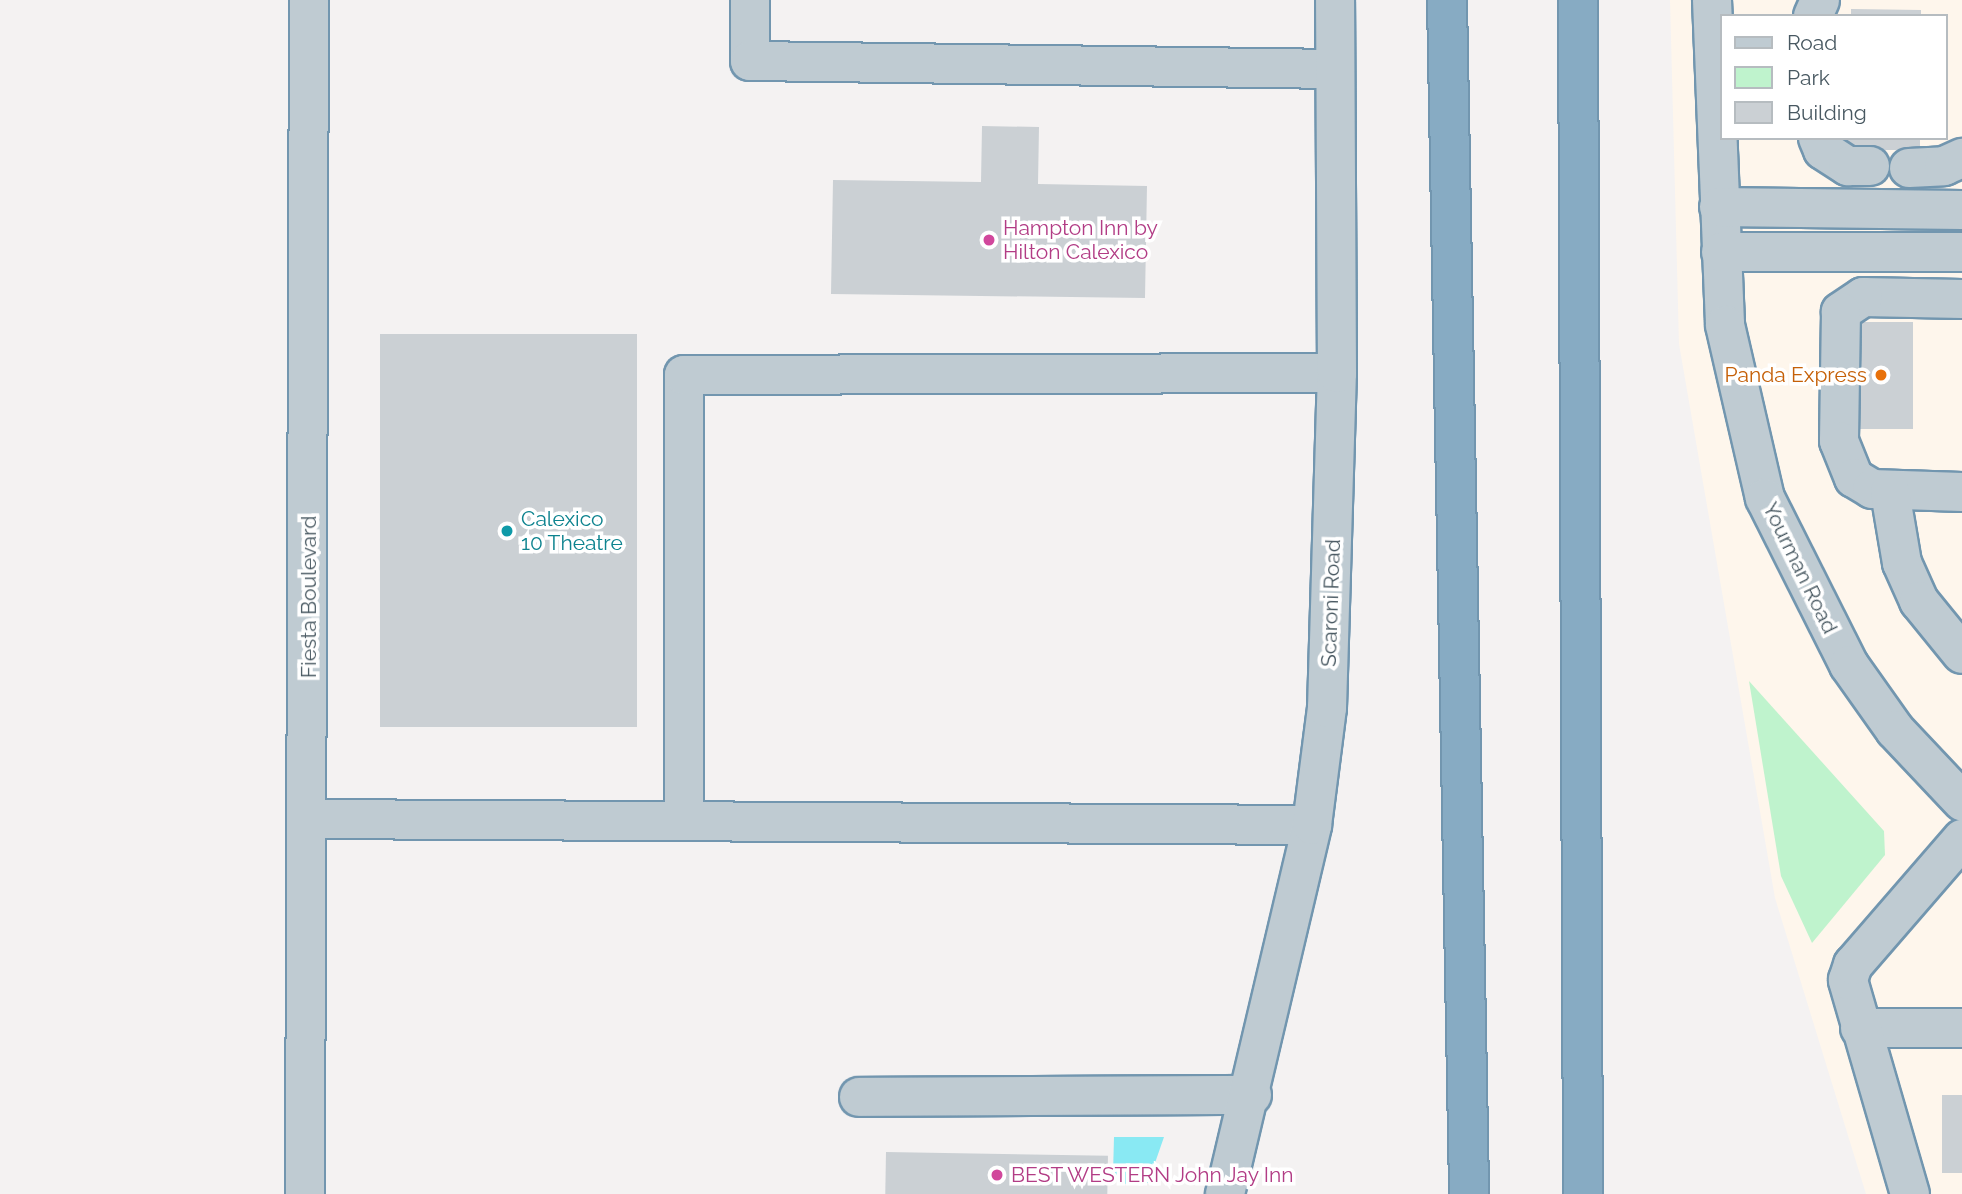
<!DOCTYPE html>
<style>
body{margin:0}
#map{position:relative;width:1962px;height:1194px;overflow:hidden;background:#f4f2f2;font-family:Raleway,sans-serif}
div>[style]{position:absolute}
.commercial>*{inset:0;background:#fef6ec}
.green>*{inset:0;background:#bff3cd}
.water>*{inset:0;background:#89e9f3}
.building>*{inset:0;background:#cbd0d4;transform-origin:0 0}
.roads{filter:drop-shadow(2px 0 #7296af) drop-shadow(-2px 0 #7296af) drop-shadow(0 2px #7296af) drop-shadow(0 -2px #7296af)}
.minor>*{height:38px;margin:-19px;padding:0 19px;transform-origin:19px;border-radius:19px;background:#bfcbd2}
.highway>*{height:38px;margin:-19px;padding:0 19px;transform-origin:19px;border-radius:19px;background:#87abc3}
.dots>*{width:19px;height:19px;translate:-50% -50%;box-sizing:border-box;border:4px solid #fff;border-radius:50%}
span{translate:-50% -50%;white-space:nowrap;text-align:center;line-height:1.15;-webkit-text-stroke:7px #fff;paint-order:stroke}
.hotel-label{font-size:21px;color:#b23c85}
.left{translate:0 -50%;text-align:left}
.food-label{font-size:21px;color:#c56008}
.right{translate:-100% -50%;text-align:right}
.culture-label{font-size:21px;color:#0d838f}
.street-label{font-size:21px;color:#485861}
.legend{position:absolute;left:1720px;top:14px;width:228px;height:126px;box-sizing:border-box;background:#fff;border:2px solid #b6bcc0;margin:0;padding:9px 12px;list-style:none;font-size:21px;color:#485861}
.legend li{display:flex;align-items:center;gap:14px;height:35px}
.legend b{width:35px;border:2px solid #b6bcc0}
</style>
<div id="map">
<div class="commercial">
<i style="clip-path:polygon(evenodd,1670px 0,1962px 0,1962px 1194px,1866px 1194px,1775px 898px,1679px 344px,1670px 0,1722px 16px,1946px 16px,1946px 138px,1722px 138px,1722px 16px)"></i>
</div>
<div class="green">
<i style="clip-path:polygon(1749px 681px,1884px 831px,1885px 855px,1812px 943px,1781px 876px)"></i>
</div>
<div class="water">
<i style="clip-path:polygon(1114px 1137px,1164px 1137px,1148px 1183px,1121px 1184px,1113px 1174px)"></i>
</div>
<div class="building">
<i style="clip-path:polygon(1851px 9px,1921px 10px,1921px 16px,1851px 16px)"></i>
<i style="clip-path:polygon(982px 126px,1039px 127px,1038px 184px,1147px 186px,1145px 298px,831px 294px,833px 180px,981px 182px)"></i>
<i style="left:1834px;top:138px;width:86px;height:12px"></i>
<i style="left:1849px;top:322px;width:64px;height:107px"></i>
<i style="left:380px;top:334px;width:257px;height:393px"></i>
<i style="left:1942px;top:1095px;width:20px;height:78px"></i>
<i style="left:886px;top:1152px;width:222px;height:42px;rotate:1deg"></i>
</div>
<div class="roads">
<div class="minor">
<i style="left:750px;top:0;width:61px;rotate:90deg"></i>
<i style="left:750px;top:61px;width:585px;rotate:0.78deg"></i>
<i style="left:1712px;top:0;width:325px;rotate:87.7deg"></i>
<i style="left:1725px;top:325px;width:178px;rotate:77deg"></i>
<i style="left:1765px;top:498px;width:187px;rotate:63.3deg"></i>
<i style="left:1849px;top:665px;width:80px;rotate:54.7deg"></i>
<i style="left:1895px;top:730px;width:98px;rotate:46.7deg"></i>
<i style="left:1813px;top:16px;width:17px;rotate:-66deg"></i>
<i style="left:1818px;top:138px;width:13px;rotate:67deg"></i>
<i style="left:1823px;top:150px;width:30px;rotate:33deg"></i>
<i style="left:1848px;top:166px;width:22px"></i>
<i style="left:1909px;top:168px;width:35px;rotate:-3deg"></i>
<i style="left:1944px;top:166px;width:20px;rotate:-24deg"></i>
<i style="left:1719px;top:207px;width:243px;rotate:0.7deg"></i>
<i style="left:1721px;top:252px;width:241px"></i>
<i style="left:1962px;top:299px;width:99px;rotate:-178.8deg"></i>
<i style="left:1863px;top:297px;width:27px;rotate:146deg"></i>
<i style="left:1841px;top:312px;width:129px;rotate:90.9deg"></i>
<i style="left:1839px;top:441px;width:40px;rotate:68deg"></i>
<i style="left:1854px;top:478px;width:21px;rotate:31deg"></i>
<i style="left:1872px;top:489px;width:90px;rotate:1.9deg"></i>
<i style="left:1890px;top:492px;width:72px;rotate:80.4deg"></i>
<i style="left:1902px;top:563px;width:42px;rotate:65.9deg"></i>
<i style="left:1919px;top:601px;width:68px;rotate:50.9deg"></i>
<i style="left:309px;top:819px;width:1003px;rotate:0.34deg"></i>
<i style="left:684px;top:821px;width:446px;rotate:-90deg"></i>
<i style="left:684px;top:375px;width:653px;rotate:-0.18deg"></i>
<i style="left:1860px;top:1028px;width:102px"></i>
<i style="left:859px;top:1097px;width:393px;rotate:-0.3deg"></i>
<i style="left:305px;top:1194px;width:1194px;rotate:-89.81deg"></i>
<i style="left:1225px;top:1194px;width:379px;rotate:-76.7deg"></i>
<i style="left:1312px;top:825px;width:118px;rotate:-82.7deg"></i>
<i style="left:1327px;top:708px;width:335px;rotate:-88.3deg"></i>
<i style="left:1337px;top:373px;width:373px;rotate:-90.3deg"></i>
<i style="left:1910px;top:1194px;width:223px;rotate:-106.2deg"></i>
<i style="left:1848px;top:980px;width:16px;rotate:-72deg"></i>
<i style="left:1853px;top:965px;width:167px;rotate:-49.1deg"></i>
</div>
<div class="highway">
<i style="left:1447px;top:0;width:1194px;rotate:88.94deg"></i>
<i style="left:1578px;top:0;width:1194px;rotate:89.76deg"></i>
</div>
</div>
<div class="dots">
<i style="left:989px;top:240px;background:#d1479c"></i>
<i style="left:1881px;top:375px;background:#e8710a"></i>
<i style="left:507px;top:531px;background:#0f9aa8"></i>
<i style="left:997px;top:1175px;background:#d1479c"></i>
</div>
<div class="hotel-label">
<span class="left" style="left:1003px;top:240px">Hampton Inn by<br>Hilton Calexico</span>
<span class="left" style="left:1011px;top:1175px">BEST WESTERN John Jay Inn</span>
</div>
<div class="food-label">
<span class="right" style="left:1867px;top:375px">Panda Express</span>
</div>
<div class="culture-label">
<span class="left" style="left:521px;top:531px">Calexico<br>10 Theatre</span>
</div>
<div class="street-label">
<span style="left:1800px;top:568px;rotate:64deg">Yourman Road</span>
<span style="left:309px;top:597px;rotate:-90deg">Fiesta Boulevard</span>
<span style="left:1331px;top:603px;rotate:-88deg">Scaroni Road</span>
</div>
<ul class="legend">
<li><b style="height:9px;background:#bfcbd2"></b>Road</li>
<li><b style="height:19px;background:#bff3cd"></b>Park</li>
<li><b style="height:19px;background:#cbd0d4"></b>Building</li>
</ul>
</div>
